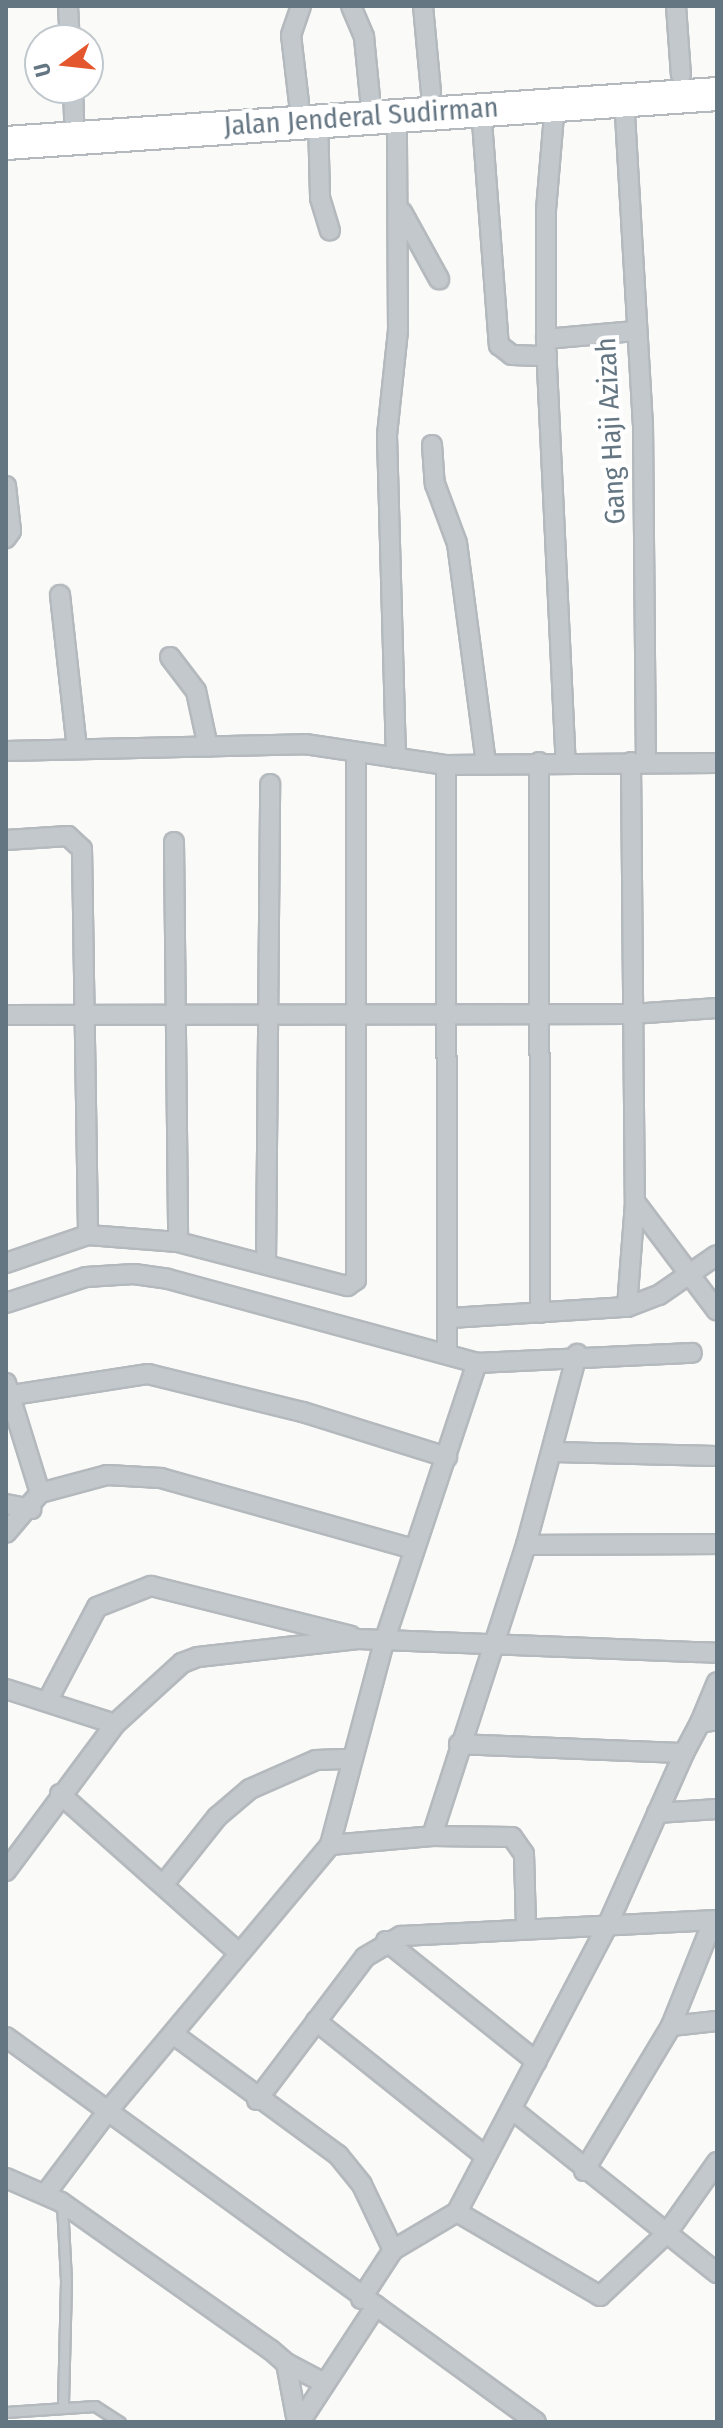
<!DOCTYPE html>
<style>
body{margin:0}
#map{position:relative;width:723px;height:2428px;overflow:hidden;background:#fafaf8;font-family:"Fira Sans Condensed",sans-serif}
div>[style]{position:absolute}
.roads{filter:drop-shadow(2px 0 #b4b9bd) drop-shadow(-2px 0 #b4b9bd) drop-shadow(0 2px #b4b9bd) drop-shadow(0 -2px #b4b9bd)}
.service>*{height:9px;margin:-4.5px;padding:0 4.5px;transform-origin:4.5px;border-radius:4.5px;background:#c3c8cc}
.minor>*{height:18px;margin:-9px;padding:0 9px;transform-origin:9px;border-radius:9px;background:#c3c8cc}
.trunk>*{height:32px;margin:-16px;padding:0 16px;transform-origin:16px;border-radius:16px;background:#fff}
span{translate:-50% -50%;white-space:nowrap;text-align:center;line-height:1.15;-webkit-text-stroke:8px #fff;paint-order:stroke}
.street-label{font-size:28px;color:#657683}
.frame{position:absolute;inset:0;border:8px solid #657683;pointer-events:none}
.north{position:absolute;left:24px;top:24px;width:80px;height:80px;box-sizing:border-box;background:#fff;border:2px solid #c1c8cd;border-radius:50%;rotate:255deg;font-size:22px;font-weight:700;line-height:32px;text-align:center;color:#657683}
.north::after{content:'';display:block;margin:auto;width:28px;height:36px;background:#e4572e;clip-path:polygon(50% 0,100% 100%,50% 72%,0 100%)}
</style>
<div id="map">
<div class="roads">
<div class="service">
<i style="left:62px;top:2204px;width:77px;rotate:87deg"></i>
<i style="left:66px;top:2281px;width:127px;rotate:91.4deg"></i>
<i style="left:6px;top:2412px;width:89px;rotate:-3.9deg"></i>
<i style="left:95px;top:2406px;width:30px;rotate:33deg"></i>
</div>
<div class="minor">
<i style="left:68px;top:6px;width:34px;rotate:87deg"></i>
<i style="left:351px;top:6px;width:34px;rotate:67deg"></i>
<i style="left:364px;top:37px;width:61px;rotate:84.4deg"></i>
<i style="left:423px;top:6px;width:87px;rotate:84.7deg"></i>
<i style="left:676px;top:6px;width:69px;rotate:85.9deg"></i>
<i style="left:73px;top:88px;width:31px;rotate:88deg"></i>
<i style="left:624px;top:97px;width:327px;rotate:86.7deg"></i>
<i style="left:643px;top:423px;width:340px;rotate:89.5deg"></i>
<i style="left:299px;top:103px;width:68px;rotate:-96.7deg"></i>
<i style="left:291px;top:35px;width:31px;rotate:-71deg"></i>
<i style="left:555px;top:103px;width:108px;rotate:94.8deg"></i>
<i style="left:546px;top:211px;width:134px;rotate:90deg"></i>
<i style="left:546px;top:345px;width:417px;rotate:87.3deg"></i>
<i style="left:481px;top:108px;width:238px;rotate:85.7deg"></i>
<i style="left:499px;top:345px;width:16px;rotate:38deg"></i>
<i style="left:512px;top:355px;width:35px;rotate:2deg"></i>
<i style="left:318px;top:119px;width:79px;rotate:88.5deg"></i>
<i style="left:320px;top:198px;width:34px;rotate:73deg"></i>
<i style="left:402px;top:212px;width:77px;rotate:61.1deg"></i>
<i style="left:546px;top:339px;width:89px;rotate:-5.1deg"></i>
<i style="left:432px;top:445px;width:39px;rotate:86deg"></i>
<i style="left:435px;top:484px;width:63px;rotate:69.6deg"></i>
<i style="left:457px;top:543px;width:223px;rotate:82.5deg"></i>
<i style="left:6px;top:486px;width:45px;rotate:83.7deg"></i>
<i style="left:11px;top:531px;width:9px;rotate:126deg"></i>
<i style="left:60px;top:595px;width:155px;rotate:83.7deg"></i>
<i style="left:170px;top:657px;width:43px;rotate:52.6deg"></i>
<i style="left:196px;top:691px;width:57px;rotate:77.9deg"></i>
<i style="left:6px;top:751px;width:299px;rotate:-1.3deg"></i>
<i style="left:305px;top:744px;width:143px;rotate:8.5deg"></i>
<i style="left:446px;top:765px;width:271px;rotate:-0.4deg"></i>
<i style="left:396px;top:758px;width:323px;rotate:-91.6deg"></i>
<i style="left:387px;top:435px;width:105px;rotate:-84deg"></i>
<i style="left:398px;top:331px;width:215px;rotate:-90.3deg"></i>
<i style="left:539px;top:762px;width:551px;rotate:89.9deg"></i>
<i style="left:631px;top:762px;width:440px;rotate:89.5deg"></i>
<i style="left:635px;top:1202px;width:136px;rotate:53deg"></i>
<i style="left:446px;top:765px;width:587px;rotate:89.9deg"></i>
<i style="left:6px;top:840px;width:62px;rotate:-3.7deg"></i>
<i style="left:68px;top:836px;width:19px;rotate:43deg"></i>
<i style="left:82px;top:849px;width:386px;rotate:89.1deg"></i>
<i style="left:174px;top:842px;width:400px;rotate:89.4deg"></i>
<i style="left:6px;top:1015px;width:626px;rotate:-0.09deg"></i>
<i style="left:632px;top:1014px;width:85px;rotate:-4deg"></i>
<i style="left:6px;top:1263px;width:87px;rotate:-18.9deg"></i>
<i style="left:88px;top:1235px;width:90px;rotate:4.4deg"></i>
<i style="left:178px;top:1242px;width:175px;rotate:14.6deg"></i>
<i style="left:347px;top:1286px;width:11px;rotate:-34deg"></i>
<i style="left:356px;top:1280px;width:527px;rotate:-90deg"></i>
<i style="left:266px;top:1264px;width:480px;rotate:-89.5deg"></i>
<i style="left:6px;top:1303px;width:84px;rotate:-18deg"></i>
<i style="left:86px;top:1277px;width:48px;rotate:-3.6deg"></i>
<i style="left:134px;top:1274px;width:34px;rotate:8deg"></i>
<i style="left:168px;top:1279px;width:320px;rotate:15.2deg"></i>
<i style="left:477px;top:1363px;width:215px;rotate:-2.7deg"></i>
<i style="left:627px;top:1307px;width:105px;rotate:-85.6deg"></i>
<i style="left:450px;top:1318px;width:177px;rotate:-3.6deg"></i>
<i style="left:627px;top:1307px;width:34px;rotate:-21deg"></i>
<i style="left:659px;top:1295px;width:70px;rotate:-34.6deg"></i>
<i style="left:6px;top:1383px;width:115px;rotate:72.8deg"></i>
<i style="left:40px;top:1493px;width:52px;rotate:130.4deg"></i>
<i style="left:6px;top:1396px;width:144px;rotate:-8.8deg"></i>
<i style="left:148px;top:1374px;width:160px;rotate:13.8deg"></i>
<i style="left:303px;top:1412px;width:151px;rotate:17.4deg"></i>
<i style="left:553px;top:1452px;width:164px;rotate:1.4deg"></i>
<i style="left:40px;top:1493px;width:69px;rotate:-15deg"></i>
<i style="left:107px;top:1475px;width:54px;rotate:3.2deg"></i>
<i style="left:161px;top:1478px;width:262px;rotate:15.7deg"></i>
<i style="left:6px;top:1504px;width:26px;rotate:11deg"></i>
<i style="left:526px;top:1545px;width:191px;rotate:-0.3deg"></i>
<i style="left:6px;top:1689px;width:114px;rotate:17.8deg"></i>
<i style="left:48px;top:1700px;width:105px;rotate:-62.2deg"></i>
<i style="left:97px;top:1607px;width:58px;rotate:-21.3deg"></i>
<i style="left:151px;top:1586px;width:206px;rotate:14deg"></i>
<i style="left:700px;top:1723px;width:44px;rotate:-67.5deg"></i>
<i style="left:459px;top:1744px;width:225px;rotate:2.3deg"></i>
<i style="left:60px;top:1794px;width:239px;rotate:41.6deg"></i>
<i style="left:657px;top:1813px;width:60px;rotate:-3.8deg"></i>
<i style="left:432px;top:1836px;width:306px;rotate:-72.1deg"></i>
<i style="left:526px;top:1545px;width:198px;rotate:-75deg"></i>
<i style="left:330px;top:1845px;width:102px;rotate:-5deg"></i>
<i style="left:432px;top:1836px;width:80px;rotate:0.7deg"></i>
<i style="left:512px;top:1837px;width:21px;rotate:55deg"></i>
<i style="left:524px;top:1854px;width:72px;rotate:88.4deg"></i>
<i style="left:6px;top:1871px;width:183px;rotate:-53.4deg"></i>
<i style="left:115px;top:1724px;width:91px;rotate:-42.3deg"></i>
<i style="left:182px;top:1663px;width:17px;rotate:-21deg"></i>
<i style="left:198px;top:1657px;width:161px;rotate:-6.4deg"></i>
<i style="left:358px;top:1639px;width:359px;rotate:2.2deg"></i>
<i style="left:163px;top:1885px;width:87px;rotate:-51.5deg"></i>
<i style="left:217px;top:1817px;width:43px;rotate:-40.3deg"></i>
<i style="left:250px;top:1789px;width:72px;rotate:-23.7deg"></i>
<i style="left:316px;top:1760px;width:34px;rotate:-2deg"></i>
<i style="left:386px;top:1941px;width:193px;rotate:38.7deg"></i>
<i style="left:316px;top:2021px;width:215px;rotate:38.6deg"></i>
<i style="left:671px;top:2026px;width:46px;rotate:-6.2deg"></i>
<i style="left:173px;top:2034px;width:205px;rotate:36.3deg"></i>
<i style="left:338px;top:2155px;width:38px;rotate:51deg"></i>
<i style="left:362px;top:2185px;width:72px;rotate:64.5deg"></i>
<i style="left:6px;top:2037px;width:655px;rotate:36deg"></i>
<i style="left:257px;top:2100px;width:179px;rotate:-52.9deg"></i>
<i style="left:365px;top:1957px;width:42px;rotate:-30.3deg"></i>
<i style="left:401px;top:1936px;width:316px;rotate:-2.9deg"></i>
<i style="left:514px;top:2111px;width:260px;rotate:38.6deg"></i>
<i style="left:584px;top:2171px;width:169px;rotate:-59deg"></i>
<i style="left:671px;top:2026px;width:113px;rotate:-68.2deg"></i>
<i style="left:6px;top:2178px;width:60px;rotate:23.6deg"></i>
<i style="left:61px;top:2202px;width:257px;rotate:35.2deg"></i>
<i style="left:271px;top:2350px;width:20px;rotate:41deg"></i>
<i style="left:286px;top:2363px;width:60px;rotate:79.4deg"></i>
<i style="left:46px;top:2193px;width:101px;rotate:-53deg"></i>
<i style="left:107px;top:2112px;width:348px;rotate:-50.1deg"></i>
<i style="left:330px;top:1845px;width:213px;rotate:-75.1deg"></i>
<i style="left:385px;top:1639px;width:291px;rotate:-71.6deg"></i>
<i style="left:457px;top:2212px;width:166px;rotate:30.4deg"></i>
<i style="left:600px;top:2296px;width:92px;rotate:-43.2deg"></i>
<i style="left:667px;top:2233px;width:87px;rotate:-54.8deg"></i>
<i style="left:361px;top:2299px;width:59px;rotate:-56.9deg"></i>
<i style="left:393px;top:2250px;width:74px;rotate:-30.7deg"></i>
<i style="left:457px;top:2212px;width:325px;rotate:-62.3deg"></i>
<i style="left:608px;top:1924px;width:187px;rotate:-66deg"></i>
<i style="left:684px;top:1753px;width:34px;rotate:-62deg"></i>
<i style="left:700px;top:1723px;width:17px;rotate:-10deg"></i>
<i style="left:286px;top:2363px;width:43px;rotate:27.8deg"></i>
<i style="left:300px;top:2422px;width:139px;rotate:-56.8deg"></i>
</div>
<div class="trunk">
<i style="left:6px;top:143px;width:713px;rotate:-3.94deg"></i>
</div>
</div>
<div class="street-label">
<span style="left:361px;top:117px;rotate:-4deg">Jalan Jenderal Sudirman</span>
<span style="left:611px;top:431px;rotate:-93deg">Gang Haji Azizah</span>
</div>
<div class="frame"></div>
<div class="north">U</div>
</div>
